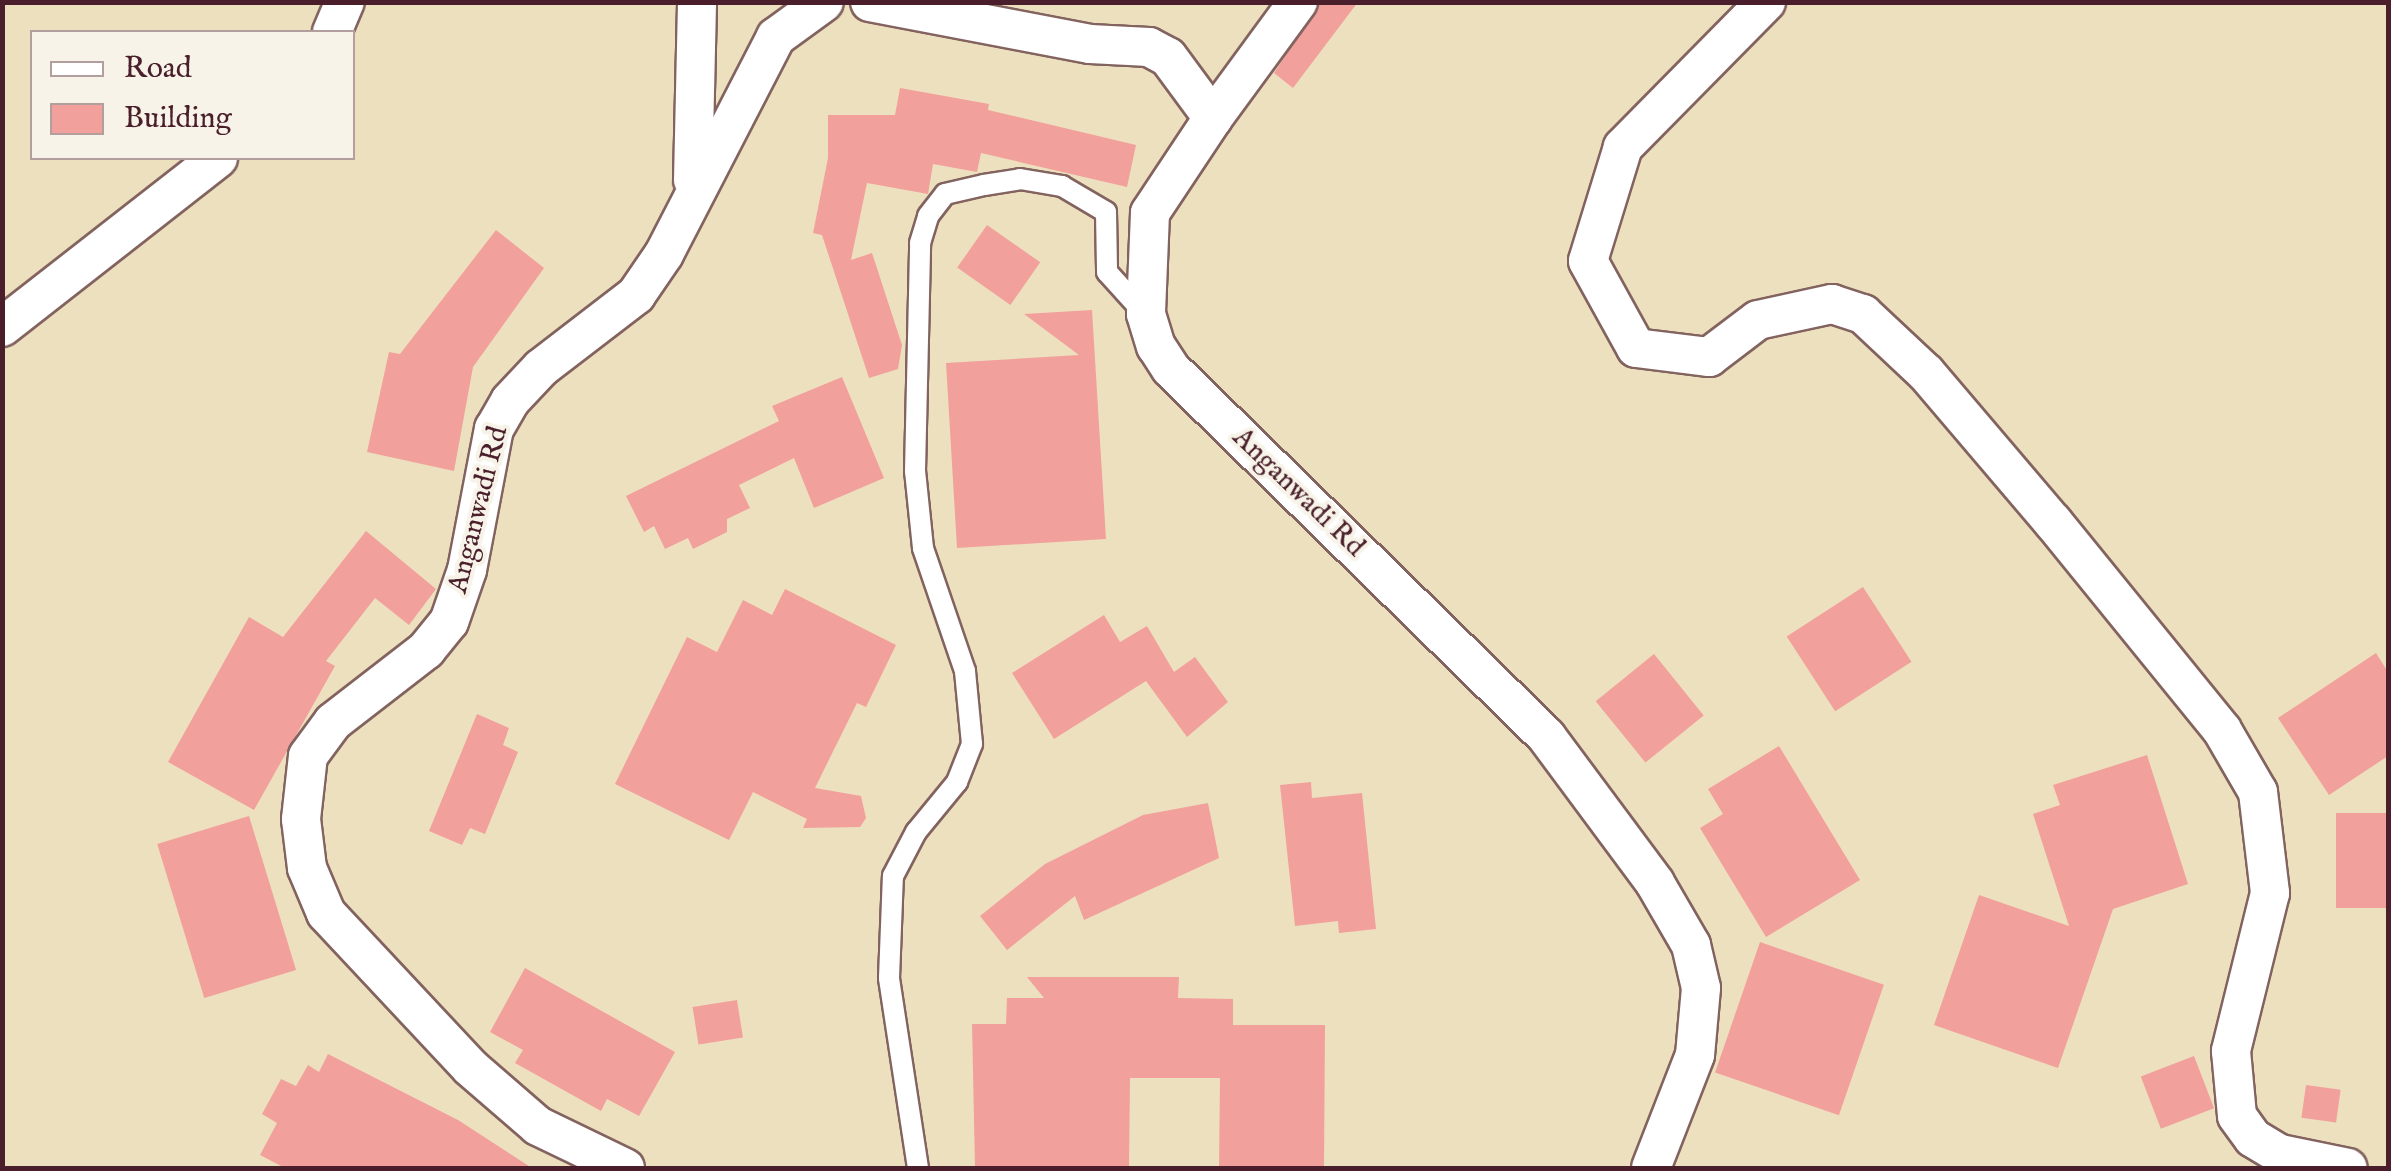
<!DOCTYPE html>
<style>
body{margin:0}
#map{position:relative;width:2391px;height:1171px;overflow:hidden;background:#ede0bf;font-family:"IM FELL English",serif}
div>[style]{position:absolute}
.building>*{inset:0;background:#f2a09c;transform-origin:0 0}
.roads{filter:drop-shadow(2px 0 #83635f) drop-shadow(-2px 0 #83635f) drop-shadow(0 2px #83635f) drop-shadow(0 -2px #83635f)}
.service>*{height:20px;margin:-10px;padding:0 10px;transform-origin:10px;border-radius:10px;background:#fff}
.minor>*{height:38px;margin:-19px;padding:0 19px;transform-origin:19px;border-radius:19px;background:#fff}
span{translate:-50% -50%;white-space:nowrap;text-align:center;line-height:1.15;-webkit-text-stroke:8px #f7f3e8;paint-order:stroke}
.street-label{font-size:28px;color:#4a1f2b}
.frame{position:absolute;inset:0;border:5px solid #4a1f2b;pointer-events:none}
.legend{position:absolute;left:30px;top:30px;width:325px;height:130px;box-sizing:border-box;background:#f7f3e8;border:2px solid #b29e9c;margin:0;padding:12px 18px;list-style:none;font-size:30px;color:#4a1f2b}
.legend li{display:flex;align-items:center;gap:20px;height:50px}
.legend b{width:50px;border:2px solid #b29e9c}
</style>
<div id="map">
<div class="building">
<i style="clip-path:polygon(1320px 2px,1358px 2px,1293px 88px,1274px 73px)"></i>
<i style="clip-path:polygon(900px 88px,989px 104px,988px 110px,1136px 145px,1127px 187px,981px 153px,977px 172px,933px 164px,928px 194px,867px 183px,851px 260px,872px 253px,902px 345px,898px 369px,869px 378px,822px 235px,813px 233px,828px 158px,828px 115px,895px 115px)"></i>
<i style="left:987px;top:225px;width:65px;height:52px;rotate:35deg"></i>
<i style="clip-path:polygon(496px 230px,544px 268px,473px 367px,454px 471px,367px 452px,389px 352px,400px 354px)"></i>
<i style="clip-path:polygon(1092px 310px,1106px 539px,957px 548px,946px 363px,1079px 355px,1024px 314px)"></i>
<i style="clip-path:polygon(842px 377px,884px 478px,814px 508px,794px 458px,739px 485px,750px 508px,727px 519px,727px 532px,693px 549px,688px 538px,665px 549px,654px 526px,644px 532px,626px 496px,779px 421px,772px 406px)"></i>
<i style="clip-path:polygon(366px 531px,436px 589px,409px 625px,375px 598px,326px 661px,335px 666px,254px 810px,168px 762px,249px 617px,283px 637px)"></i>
<i style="left:1863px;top:587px;width:89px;height:91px;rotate:57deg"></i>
<i style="clip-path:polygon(785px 589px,896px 645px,866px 707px,857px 703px,815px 788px,861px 796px,866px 818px,860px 827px,803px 828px,807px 819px,753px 792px,729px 840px,615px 784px,687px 637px,717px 652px,743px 600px,772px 615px)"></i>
<i style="clip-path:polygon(1104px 615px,1120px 642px,1147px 626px,1174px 672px,1195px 657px,1228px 702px,1187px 737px,1146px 681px,1054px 739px,1012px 673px)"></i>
<i style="clip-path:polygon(2376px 653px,2388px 672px,2388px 756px,2329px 795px,2278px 718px)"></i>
<i style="left:1654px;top:654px;width:79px;height:75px;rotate:51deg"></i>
<i style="clip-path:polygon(477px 714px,509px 728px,503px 745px,518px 752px,485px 834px,470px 828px,462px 845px,429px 831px)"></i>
<i style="clip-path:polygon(1779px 746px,1860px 880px,1766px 937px,1700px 828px,1723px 814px,1708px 789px)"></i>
<i style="clip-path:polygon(2147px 755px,2188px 884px,2113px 909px,2058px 1068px,1934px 1025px,1979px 895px,2069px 926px,2033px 814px,2060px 805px,2053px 785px)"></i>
<i style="clip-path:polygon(1311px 782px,1312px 798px,1362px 793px,1376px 929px,1339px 933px,1338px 921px,1295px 926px,1280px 785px)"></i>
<i style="clip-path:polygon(1208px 803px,1219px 858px,1084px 920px,1075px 896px,1007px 950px,980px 916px,1045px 864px,1143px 815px)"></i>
<i style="left:2388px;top:813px;width:95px;height:52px;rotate:90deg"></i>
<i style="left:249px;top:816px;width:161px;height:96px;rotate:73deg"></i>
<i style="left:1760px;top:942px;width:131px;height:138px;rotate:19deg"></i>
<i style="clip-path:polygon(525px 968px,675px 1052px,639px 1116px,607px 1099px,601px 1111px,515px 1063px,523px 1050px,490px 1032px)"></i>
<i style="clip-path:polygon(1027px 977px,1179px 977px,1178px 998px,1233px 999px,1233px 1025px,1325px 1025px,1324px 1168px,1219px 1168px,1220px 1078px,1130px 1078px,1129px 1168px,975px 1168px,972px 1024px,1006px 1024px,1007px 998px,1044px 998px)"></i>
<i style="left:737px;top:1000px;width:38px;height:45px;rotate:81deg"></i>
<i style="clip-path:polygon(328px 1054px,458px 1120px,532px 1168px,285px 1168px,260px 1155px,277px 1123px,262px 1114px,281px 1079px,296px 1086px,308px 1065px,319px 1072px)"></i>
<i style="left:2194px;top:1056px;width:56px;height:57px;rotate:69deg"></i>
<i style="left:2306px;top:1085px;width:35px;height:33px;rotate:8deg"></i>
</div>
<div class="roads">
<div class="service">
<i style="left:918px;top:1168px;width:192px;rotate:-98.7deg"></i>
<i style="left:889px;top:978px;width:102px;rotate:-87.8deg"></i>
<i style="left:893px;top:876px;width:50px;rotate:-62.4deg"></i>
<i style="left:916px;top:832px;width:65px;rotate:-50.6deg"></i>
<i style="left:957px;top:782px;width:41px;rotate:-68.5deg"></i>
<i style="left:972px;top:744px;width:73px;rotate:-95.5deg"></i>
<i style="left:965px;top:671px;width:130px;rotate:-108.9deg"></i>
<i style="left:923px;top:548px;width:77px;rotate:-95.9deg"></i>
<i style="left:915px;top:471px;width:228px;rotate:-88.7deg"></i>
<i style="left:920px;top:243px;width:28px;rotate:-73deg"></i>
<i style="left:928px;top:216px;width:28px;rotate:-52deg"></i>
<i style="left:945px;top:194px;width:40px;rotate:-13deg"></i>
<i style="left:984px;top:185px;width:36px;rotate:-9deg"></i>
<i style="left:1020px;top:179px;width:43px;rotate:9.5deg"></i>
<i style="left:1062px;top:186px;width:51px;rotate:30.6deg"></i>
<i style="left:1106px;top:212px;width:60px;rotate:89deg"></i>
<i style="left:1107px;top:272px;width:55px;rotate:47.9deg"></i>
</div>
<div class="minor">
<i style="left:870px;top:2px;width:224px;rotate:10.8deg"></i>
<i style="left:1090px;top:44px;width:59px;rotate:2.9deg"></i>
<i style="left:1149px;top:47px;width:21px;rotate:28deg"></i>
<i style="left:1168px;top:57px;width:76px;rotate:53.6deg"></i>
<i style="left:1213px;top:118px;width:114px;rotate:123.6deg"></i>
<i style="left:1150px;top:213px;width:101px;rotate:92.3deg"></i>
<i style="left:1146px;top:314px;width:34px;rotate:73deg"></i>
<i style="left:1156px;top:346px;width:27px;rotate:57deg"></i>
<i style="left:1171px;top:369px;width:525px;rotate:44.38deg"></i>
<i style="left:1546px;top:736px;width:183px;rotate:53.4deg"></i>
<i style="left:1655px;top:883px;width:72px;rotate:59.9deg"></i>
<i style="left:1691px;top:945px;width:44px;rotate:76.9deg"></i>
<i style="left:1701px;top:988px;width:67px;rotate:95.1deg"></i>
<i style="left:1695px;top:1055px;width:121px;rotate:111.3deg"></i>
<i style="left:1766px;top:2px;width:204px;rotate:134.6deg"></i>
<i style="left:1623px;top:147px;width:119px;rotate:107.1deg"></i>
<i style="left:1588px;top:261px;width:99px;rotate:61.1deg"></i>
<i style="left:1636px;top:348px;width:74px;rotate:7deg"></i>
<i style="left:1709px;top:357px;width:61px;rotate:-37.1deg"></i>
<i style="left:1758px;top:320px;width:76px;rotate:-12.2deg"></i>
<i style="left:1832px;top:304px;width:33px;rotate:18deg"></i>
<i style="left:1863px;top:314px;width:86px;rotate:43.1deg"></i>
<i style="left:1926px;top:373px;width:196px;rotate:49.6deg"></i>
<i style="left:2053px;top:522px;width:268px;rotate:50.9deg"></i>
<i style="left:2222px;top:730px;width:72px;rotate:59.9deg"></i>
<i style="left:2258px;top:792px;width:102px;rotate:83.2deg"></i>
<i style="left:2270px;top:893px;width:163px;rotate:103.9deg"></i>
<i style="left:2231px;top:1051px;width:65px;rotate:84.7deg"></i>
<i style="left:2237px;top:1116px;width:27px;rotate:54deg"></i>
<i style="left:2253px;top:1138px;width:31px;rotate:31deg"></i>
<i style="left:2280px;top:1154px;width:69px;rotate:11.6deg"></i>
<i style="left:332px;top:32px;width:33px;rotate:-67deg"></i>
<i style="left:1213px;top:118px;width:144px;rotate:-53.8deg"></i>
<i style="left:693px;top:180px;width:178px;rotate:-88.7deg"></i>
<i style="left:2px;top:327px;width:274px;rotate:-38deg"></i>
<i style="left:625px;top:1168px;width:97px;rotate:-154.2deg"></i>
<i style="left:538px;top:1126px;width:90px;rotate:-139.1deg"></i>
<i style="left:470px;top:1067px;width:211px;rotate:-133.1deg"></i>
<i style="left:326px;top:913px;width:49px;rotate:-112.9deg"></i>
<i style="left:307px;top:868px;width:49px;rotate:-97deg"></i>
<i style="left:301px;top:819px;width:63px;rotate:-83.7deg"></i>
<i style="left:308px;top:756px;width:42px;rotate:-53.7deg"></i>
<i style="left:333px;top:722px;width:118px;rotate:-37.7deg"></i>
<i style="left:426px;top:650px;width:36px;rotate:-51deg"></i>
<i style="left:449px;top:622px;width:55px;rotate:-70.9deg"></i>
<i style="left:467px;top:570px;width:144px;rotate:-79.2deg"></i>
<i style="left:494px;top:429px;width:32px;rotate:-60deg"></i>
<i style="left:510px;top:401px;width:45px;rotate:-46.8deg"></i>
<i style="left:541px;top:368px;width:120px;rotate:-37.5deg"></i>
<i style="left:636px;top:295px;width:50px;rotate:-55.7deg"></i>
<i style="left:664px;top:254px;width:244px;rotate:-62.7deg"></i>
<i style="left:776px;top:37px;width:59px;rotate:-36.1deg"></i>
</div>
</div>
<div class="street-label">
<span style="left:1298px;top:493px;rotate:44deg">Anganwadi Rd</span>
<span style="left:479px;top:510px;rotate:-76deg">Anganwadi Rd</span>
</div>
<div class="frame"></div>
<ul class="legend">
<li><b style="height:12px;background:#fff"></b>Road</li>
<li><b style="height:28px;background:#f2a09c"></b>Building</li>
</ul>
</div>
